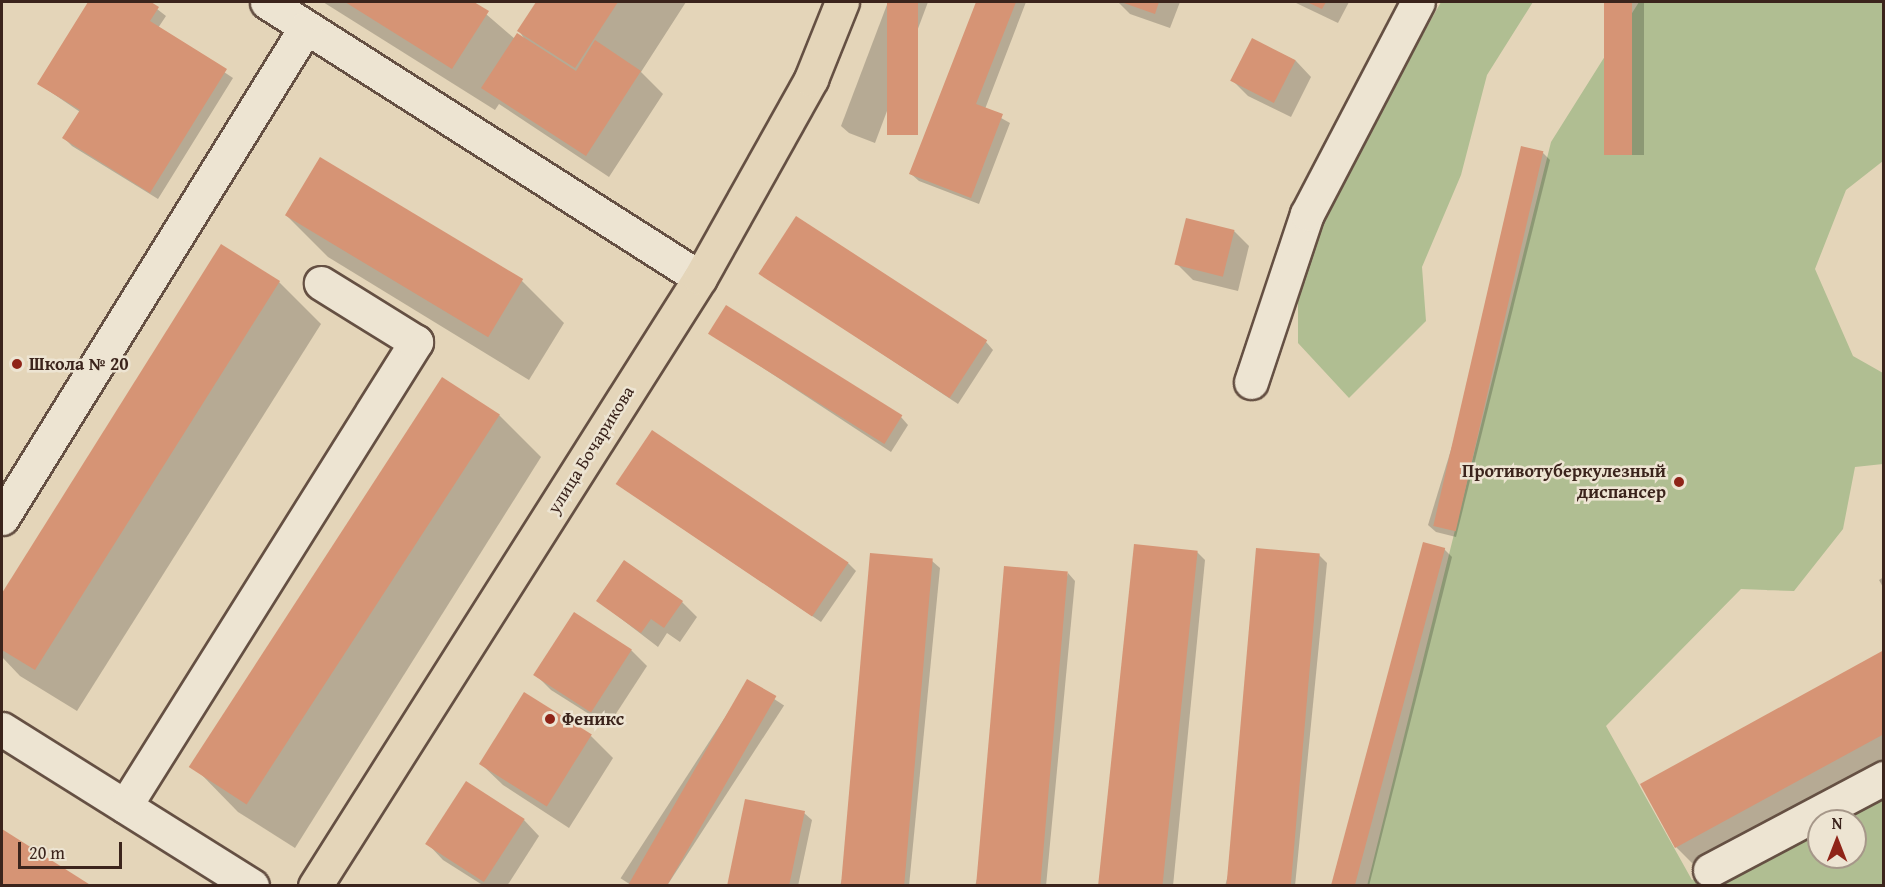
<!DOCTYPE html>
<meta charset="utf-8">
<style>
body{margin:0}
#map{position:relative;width:1885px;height:887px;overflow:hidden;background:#e4d5b9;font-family:"Gentium Book Plus",serif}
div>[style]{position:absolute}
.green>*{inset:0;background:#b0be92}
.shadow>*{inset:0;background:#0003;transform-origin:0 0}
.building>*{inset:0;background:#d69475;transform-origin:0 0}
.roads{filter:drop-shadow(2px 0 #655043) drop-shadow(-2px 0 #655043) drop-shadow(0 2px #655043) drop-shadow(0 -2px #655043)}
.minor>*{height:33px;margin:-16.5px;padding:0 16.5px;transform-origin:16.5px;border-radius:16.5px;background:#ede4d2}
.major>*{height:33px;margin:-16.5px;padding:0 16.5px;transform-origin:16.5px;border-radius:16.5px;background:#e4d5b9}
.dots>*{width:16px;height:16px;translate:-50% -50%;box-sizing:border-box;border:3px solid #ede4d2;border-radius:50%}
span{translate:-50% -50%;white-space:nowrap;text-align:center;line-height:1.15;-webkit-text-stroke:5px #ede4d2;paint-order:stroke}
.poi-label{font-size:18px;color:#3b241c;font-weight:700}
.left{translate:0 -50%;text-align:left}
.right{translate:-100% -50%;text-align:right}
.street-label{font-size:18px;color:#3b241c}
.frame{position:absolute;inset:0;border:3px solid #3b241c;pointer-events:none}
.north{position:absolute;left:1807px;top:809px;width:60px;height:60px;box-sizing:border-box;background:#ede4d2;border:2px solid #a69789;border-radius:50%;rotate:0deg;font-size:16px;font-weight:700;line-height:24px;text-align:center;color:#3b241c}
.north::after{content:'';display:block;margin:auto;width:21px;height:27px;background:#8f2418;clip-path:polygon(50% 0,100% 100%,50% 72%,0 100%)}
.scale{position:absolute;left:18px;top:842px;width:104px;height:27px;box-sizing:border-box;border:3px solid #3b241c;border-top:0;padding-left:8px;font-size:18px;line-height:21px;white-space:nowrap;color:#3b241c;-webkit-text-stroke:4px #ede4d2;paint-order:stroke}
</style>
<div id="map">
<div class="green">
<i style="clip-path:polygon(1441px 2px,1533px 2px,1487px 75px,1461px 175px,1422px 267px,1426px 321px,1349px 398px,1298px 343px,1298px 283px,1331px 198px)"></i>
<i style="clip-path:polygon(evenodd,1639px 2px,1883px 2px,1883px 161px,1846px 190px,1815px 269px,1853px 356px,1883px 373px,1883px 464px,1855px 467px,1843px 529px,1794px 591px,1741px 589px,1606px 726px,1692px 880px,1860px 789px,1883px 785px,1883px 885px,1367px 886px,1551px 142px,1639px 2px,1819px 821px,1855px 821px,1855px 857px,1819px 857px,1819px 821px)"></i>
</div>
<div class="shadow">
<i style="clip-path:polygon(90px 2px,148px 2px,166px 16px,158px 28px,233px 78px,158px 199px,72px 146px,64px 138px,80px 112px,39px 84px)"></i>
<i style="clip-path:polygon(323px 2px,472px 2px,515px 39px,526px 41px,519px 31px,538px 2px,686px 2px,641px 72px,663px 94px,609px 177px,499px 104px,495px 110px)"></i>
<i style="clip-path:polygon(888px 2px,928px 2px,875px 143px,849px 133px,841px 126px)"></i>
<i style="clip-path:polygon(978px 2px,1026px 2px,985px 109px,1010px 123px,979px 204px,919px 181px,911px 174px)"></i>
<i style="clip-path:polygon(1118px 2px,1180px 2px,1170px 28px,1130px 14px)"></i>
<i style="clip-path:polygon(1294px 2px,1349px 2px,1338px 23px)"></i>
<i style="left:1606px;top:2px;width:38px;height:153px"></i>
<i style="clip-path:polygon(1253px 40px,1296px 61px,1311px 77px,1291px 117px,1248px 96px,1233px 81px)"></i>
<i style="clip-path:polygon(1542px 152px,1550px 160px,1456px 537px,1436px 532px,1428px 525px)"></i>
<i style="clip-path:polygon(320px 159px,522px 281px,564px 323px,529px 380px,328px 257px,286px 215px)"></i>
<i style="clip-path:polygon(1234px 231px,1249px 246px,1238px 291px,1193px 280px,1177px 264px)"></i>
<i style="clip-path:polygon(222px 246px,279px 282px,321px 324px,77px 711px,20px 676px,2px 657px,2px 596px)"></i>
<i style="clip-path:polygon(760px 273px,986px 342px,993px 350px,958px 404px)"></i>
<i style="clip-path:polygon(710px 333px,901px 417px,908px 425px,891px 452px)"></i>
<i style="clip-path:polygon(499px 415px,541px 457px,295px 848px,238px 812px,196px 769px)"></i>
<i style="clip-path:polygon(617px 484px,848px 563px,856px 571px,821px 622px)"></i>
<i style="clip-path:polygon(1444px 549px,1452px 557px,1369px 886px,1339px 886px)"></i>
<i style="clip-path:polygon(1197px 552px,1205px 560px,1173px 886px,1102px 886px)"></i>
<i style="clip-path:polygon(1319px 555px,1327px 563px,1295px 886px,1225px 886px)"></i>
<i style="clip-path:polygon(932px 561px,940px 568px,909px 886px,840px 886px)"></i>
<i style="clip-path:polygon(1068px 573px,1075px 581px,1046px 886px,975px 886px)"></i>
<i style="clip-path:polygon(1884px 577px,1884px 589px,1879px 580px)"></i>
<i style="clip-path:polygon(598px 601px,682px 602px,697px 617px,680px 642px,667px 633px,658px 647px)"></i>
<i style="clip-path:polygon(574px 614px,631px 650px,647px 666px,608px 726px,551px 690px,536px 675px)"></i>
<i style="clip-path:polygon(1884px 652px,1884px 769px,1699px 870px,1676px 847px,1642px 785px)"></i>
<i style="left:748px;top:682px;width:43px;height:234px;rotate:33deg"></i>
<i style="clip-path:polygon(591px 736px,613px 758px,569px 828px,503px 785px,480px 763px)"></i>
<i style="clip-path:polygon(804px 813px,812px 820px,798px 886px,729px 886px)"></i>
<i style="clip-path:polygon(524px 820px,539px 836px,507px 886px,484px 886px,443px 860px,428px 844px)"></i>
<i style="clip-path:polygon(2px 831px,89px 886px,2px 886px)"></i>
</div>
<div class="building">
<i style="clip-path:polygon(88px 2px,151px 2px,159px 7px,150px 21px,227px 69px,150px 193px,62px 138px,80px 110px,37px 84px)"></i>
<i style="clip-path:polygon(345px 2px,474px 2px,489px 11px,452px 69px)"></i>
<i style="clip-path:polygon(536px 2px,618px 2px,575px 68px,517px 31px)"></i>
<i style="left:887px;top:2px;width:31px;height:133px"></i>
<i style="clip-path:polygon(976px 2px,1016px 2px,976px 104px,1003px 114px,971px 198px,909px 174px)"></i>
<i style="clip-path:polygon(1121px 2px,1159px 2px,1155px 14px)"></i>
<i style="clip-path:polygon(1307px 2px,1326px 2px,1322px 9px)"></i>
<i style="left:1604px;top:2px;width:28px;height:153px"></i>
<i style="clip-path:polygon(517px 33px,576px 71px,595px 40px,641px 71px,586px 156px,481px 88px)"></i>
<i style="left:1252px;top:38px;width:49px;height:48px;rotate:27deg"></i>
<i style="left:1521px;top:146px;width:23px;height:390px;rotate:13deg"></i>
<i style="left:320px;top:157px;width:237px;height:68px;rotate:31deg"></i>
<i style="left:796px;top:216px;width:228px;height:69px;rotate:33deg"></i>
<i style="left:1186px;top:218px;width:50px;height:48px;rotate:14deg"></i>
<i style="clip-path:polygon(221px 244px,280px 281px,35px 670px,2px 650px,2px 593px)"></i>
<i style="left:726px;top:305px;width:208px;height:34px;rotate:32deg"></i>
<i style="left:442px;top:377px;width:69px;height:465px;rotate:33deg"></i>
<i style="left:652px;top:430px;width:237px;height:65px;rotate:34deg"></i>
<i style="left:1423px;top:542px;width:23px;height:355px;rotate:15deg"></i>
<i style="left:1134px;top:544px;width:64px;height:344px;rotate:6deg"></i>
<i style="left:1256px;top:548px;width:64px;height:340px;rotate:5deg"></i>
<i style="left:870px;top:553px;width:63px;height:335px;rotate:5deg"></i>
<i style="clip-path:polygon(624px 560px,683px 601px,664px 628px,651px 619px,641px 633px,596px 601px)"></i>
<i style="left:1004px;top:566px;width:64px;height:321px;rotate:5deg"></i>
<i style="left:574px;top:612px;width:69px;height:75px;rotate:33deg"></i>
<i style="clip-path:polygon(1884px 650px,1884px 734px,1675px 848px,1640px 784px)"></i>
<i style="left:747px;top:679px;width:34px;height:236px;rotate:30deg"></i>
<i style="left:524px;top:692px;width:80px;height:85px;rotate:32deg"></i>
<i style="left:466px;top:781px;width:70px;height:75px;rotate:33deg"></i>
<i style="clip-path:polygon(745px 799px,805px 811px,789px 886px,727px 886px)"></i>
<i style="clip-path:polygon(2px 829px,92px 886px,2px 886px)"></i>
</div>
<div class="roads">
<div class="minor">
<i style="left:267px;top:2px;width:513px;rotate:32.51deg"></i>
<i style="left:1251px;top:382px;width:177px;rotate:-71.6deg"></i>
<i style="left:1307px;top:214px;width:239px;rotate:-62.4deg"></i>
<i style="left:2px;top:518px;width:577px;rotate:-58.24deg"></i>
<i style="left:2px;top:729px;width:295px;rotate:32.1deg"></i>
<i style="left:125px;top:806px;width:548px;rotate:-57.91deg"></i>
<i style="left:416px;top:342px;width:112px;rotate:-148.2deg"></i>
<i style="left:1710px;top:870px;width:197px;rotate:-27.9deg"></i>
</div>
<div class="major">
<i style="left:315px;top:886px;width:720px;rotate:-57.66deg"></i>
<i style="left:700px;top:278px;width:228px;rotate:-60.8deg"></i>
<i style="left:811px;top:79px;width:83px;rotate:-68.1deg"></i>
</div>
</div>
<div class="dots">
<i style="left:17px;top:364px;background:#8f2418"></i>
<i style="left:1679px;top:482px;background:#8f2418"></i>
<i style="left:550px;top:719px;background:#8f2418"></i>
</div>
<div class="poi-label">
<span class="left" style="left:29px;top:364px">Школа № 20</span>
<span class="right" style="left:1666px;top:482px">Противотуберкулезный<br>диспансер</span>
<span class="left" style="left:562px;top:719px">Феникс</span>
</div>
<div class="street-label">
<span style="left:591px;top:450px;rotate:-58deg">улица Бочарикова</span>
</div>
<div class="frame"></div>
<div class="north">N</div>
<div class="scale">20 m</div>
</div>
